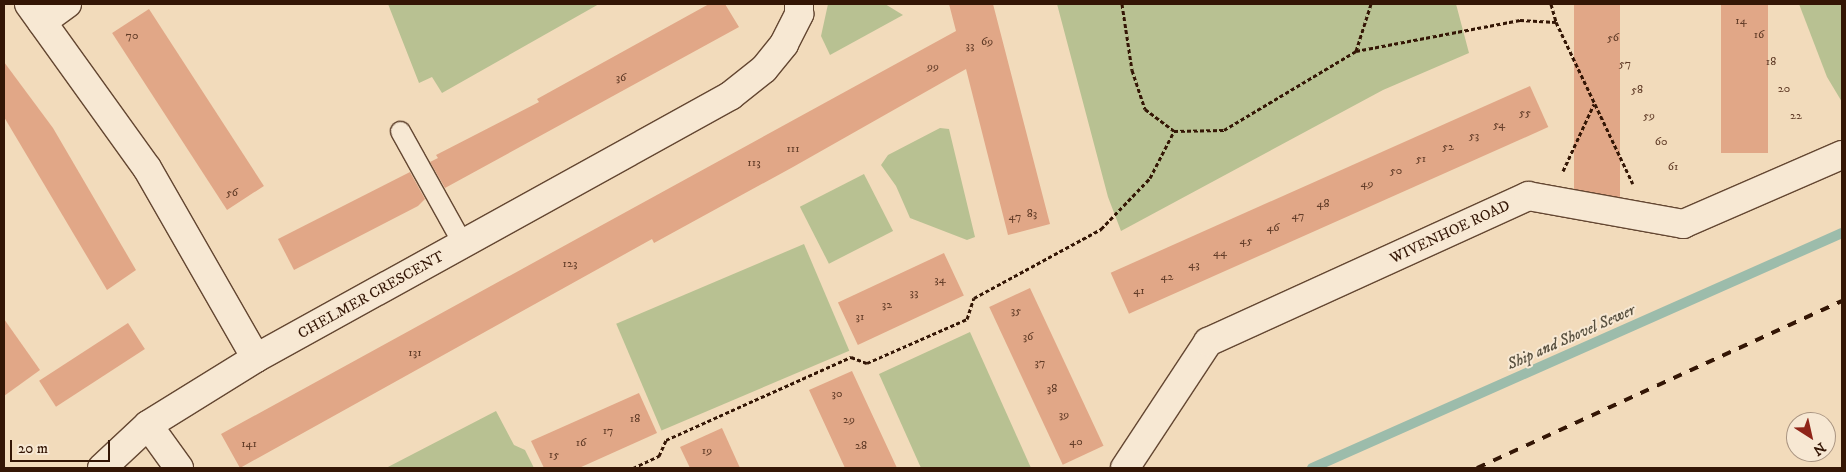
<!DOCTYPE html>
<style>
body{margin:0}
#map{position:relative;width:1846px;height:472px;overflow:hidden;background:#f2dbbb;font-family:"IM FELL DW Pica",serif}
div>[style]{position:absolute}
.green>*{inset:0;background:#b8c192;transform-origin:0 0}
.stream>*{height:10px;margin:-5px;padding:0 5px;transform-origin:5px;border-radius:5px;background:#9cbcab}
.building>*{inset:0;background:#e1a787;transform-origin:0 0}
.path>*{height:3px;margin-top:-1.5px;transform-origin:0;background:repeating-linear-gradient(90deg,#341605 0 4px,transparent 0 6.5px)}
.roads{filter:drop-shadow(1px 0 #644732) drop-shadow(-1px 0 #644732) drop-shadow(0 1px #644732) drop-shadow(0 -1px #644732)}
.service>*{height:19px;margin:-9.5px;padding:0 9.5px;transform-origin:9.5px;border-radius:9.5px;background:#f7e8d3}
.minor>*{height:28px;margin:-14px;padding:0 14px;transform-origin:14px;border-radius:14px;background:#f7e8d3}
.rail>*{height:4px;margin-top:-2px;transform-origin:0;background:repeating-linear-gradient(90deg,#341605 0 9px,transparent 0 18px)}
span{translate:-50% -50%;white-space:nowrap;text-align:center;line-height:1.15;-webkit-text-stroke:4px #f7e8d3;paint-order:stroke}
.number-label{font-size:12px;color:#5f3a26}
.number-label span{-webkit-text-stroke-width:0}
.street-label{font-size:15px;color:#341605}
.water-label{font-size:16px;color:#58503f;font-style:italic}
.frame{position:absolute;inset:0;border:5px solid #341605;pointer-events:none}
.north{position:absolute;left:1786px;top:412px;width:50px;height:50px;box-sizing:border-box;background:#f7e8d3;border:1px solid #a99481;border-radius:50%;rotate:145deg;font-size:14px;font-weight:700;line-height:20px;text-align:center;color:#341605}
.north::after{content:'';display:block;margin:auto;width:18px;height:22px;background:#8f2418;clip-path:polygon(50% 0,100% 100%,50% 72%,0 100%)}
.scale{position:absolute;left:10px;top:440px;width:100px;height:22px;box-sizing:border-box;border:2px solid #341605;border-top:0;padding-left:6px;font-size:15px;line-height:18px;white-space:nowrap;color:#341605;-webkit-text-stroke:4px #f7e8d3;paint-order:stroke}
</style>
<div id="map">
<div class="green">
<i style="clip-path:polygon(388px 4px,599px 4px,442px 93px,432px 77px,419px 83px)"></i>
<i style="clip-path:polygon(828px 4px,885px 4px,903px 15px,830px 55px,821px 36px)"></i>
<i style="clip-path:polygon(1057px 4px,1456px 4px,1469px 53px,1383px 90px,1121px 231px,1108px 197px)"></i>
<i style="clip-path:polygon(1799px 4px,1841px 4px,1842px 102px,1827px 77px)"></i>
<i style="clip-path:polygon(940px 128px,949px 129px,975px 237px,967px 240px,910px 218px,896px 186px,881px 165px,888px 155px)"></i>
<i style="left:864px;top:174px;width:64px;height:72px;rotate:63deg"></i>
<i style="left:804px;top:244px;width:116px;height:204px;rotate:67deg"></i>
<i style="clip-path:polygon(970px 332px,1031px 468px,921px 468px,879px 374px)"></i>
<i style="clip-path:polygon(496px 411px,514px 445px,525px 450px,534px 468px,386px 468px)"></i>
</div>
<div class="stream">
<i style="left:1312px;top:468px;width:580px;rotate:-23.91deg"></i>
</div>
<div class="building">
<i style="clip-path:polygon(709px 4px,725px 4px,739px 27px,445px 188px,430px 162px,438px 158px,436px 155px,539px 102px,537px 99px)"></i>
<i style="clip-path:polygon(949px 4px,993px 4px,1050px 224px,1008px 235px,966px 69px,793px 167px,654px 243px,652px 239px,240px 468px,221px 434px,956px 31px)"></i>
<i style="left:1574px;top:4px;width:46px;height:204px"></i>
<i style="left:1721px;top:4px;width:47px;height:149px"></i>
<i style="left:149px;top:9px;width:211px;height:44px;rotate:57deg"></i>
<i style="clip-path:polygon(4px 62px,53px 128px,136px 270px,107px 290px,4px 117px)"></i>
<i style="left:1530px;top:86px;width:45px;height:459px;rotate:66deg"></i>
<i style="clip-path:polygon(410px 172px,425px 199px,418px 206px,294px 270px,278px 239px)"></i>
<i style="left:944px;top:253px;width:47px;height:117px;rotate:65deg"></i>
<i style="left:1030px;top:288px;width:174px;height:45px;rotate:65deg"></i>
<i style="clip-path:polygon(4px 319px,40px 370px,4px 396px)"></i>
<i style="left:128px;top:323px;width:31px;height:106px;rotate:57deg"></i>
<i style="clip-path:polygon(852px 371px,864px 397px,897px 468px,845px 468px,809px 390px)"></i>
<i style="clip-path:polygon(639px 393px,657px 433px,579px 468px,544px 468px,531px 441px)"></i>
<i style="clip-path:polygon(722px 428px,740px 468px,690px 468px,680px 447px)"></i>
</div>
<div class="path">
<i style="left:1122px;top:4px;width:67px;rotate:81.4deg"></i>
<i style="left:1132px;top:70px;width:41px;rotate:71.6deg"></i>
<i style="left:1145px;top:109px;width:36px;rotate:37deg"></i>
<i style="left:1174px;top:131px;width:50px;rotate:-1.1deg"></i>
<i style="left:1224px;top:130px;width:154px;rotate:-30.9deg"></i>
<i style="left:1356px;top:51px;width:49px;rotate:-72.3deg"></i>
<i style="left:1551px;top:4px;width:19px;rotate:74deg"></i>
<i style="left:1356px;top:51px;width:167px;rotate:-10.7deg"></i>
<i style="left:1520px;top:20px;width:36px;rotate:3deg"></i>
<i style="left:1556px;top:22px;width:179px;rotate:64.6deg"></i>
<i style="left:1563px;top:171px;width:74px;rotate:-65.2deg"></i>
<i style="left:633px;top:468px;width:29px;rotate:-25deg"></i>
<i style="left:659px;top:456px;width:17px;rotate:-66deg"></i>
<i style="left:666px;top:440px;width:203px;rotate:-24.2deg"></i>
<i style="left:851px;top:357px;width:17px;rotate:21deg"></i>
<i style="left:867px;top:363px;width:109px;rotate:-23.7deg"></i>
<i style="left:967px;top:319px;width:22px;rotate:-72deg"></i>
<i style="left:974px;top:298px;width:145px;rotate:-28.5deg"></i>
<i style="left:1101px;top:229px;width:71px;rotate:-46.1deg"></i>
<i style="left:1150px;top:178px;width:53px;rotate:-62.9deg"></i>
</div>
<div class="roads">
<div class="service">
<i style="left:400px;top:131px;width:129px;rotate:60.9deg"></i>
</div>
<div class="minor">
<i style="left:29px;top:4px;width:202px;rotate:54.3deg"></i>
<i style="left:147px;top:168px;width:219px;rotate:60.2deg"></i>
<i style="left:256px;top:358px;width:542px;rotate:-28.93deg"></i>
<i style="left:730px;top:96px;width:43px;rotate:-38.5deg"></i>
<i style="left:764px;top:69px;width:32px;rotate:-51deg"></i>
<i style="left:784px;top:44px;width:34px;rotate:-63deg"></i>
<i style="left:799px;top:14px;width:10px;rotate:-90deg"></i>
<i style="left:42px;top:22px;width:31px;rotate:-36deg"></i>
<i style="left:148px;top:425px;width:53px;rotate:54.2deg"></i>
<i style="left:102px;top:468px;width:63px;rotate:-43.1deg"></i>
<i style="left:148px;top:425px;width:127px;rotate:-31.8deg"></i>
<i style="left:1125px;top:468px;width:151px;rotate:-56.6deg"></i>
<i style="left:1208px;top:342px;width:352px;rotate:-24.5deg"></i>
<i style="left:1528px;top:196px;width:158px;rotate:10.2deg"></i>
<i style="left:1683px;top:224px;width:173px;rotate:-23.5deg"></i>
</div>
</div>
<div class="rail">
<i style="left:1477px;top:468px;width:401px;rotate:-24.6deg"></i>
</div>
<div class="number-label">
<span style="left:1741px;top:21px">14</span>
<span style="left:1759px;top:35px">16</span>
<span style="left:132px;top:36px">70</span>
<span style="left:1613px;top:38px">56</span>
<span style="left:987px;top:42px">69</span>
<span style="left:970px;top:46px">33</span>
<span style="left:1771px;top:62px">18</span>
<span style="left:1625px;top:64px">57</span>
<span style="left:933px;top:67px">99</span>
<span style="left:621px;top:78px">36</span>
<span style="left:1784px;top:89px">20</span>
<span style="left:1637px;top:90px">58</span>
<span style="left:1525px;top:113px">55</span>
<span style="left:1649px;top:116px">59</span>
<span style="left:1796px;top:116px">22</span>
<span style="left:1499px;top:125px">54</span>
<span style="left:1474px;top:136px">53</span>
<span style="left:1661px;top:142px">60</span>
<span style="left:1448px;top:147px">52</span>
<span style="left:793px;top:149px">111</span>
<span style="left:1421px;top:159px">51</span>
<span style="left:754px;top:163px">113</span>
<span style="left:1673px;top:167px">61</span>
<span style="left:1396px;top:171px">50</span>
<span style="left:1367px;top:184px">49</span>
<span style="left:232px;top:193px">56</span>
<span style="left:1323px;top:204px">48</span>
<span style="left:1032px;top:214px">83</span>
<span style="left:1298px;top:216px">47</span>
<span style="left:1015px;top:217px">47</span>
<span style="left:1273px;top:228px">46</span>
<span style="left:1246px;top:241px">45</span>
<span style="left:1220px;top:253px">44</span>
<span style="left:570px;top:264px">123</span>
<span style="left:1194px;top:265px">43</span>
<span style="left:1167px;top:277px">42</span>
<span style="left:940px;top:280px">34</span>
<span style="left:1139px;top:291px">41</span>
<span style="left:914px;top:293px">33</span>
<span style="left:887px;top:305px">32</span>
<span style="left:1016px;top:311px">35</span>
<span style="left:860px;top:317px">31</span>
<span style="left:1028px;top:337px">36</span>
<span style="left:415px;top:353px">131</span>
<span style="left:1040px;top:363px">37</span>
<span style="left:1052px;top:389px">38</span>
<span style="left:837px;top:394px">30</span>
<span style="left:1064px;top:415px">39</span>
<span style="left:635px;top:419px">18</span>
<span style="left:849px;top:420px">29</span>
<span style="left:608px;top:431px">17</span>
<span style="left:1076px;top:442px">40</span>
<span style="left:581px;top:443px">16</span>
<span style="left:249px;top:444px">141</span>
<span style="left:861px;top:446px">28</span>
<span style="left:707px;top:451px">19</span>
<span style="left:554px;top:455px">15</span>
</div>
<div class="street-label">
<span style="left:1450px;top:232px;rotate:-25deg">WIVENHOE ROAD</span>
<span style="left:371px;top:295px;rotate:-29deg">CHELMER CRESCENT</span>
</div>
<div class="water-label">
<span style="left:1571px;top:337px;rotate:-24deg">Ship and Shovel Sewer</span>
</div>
<div class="frame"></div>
<div class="north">N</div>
<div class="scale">20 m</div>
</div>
